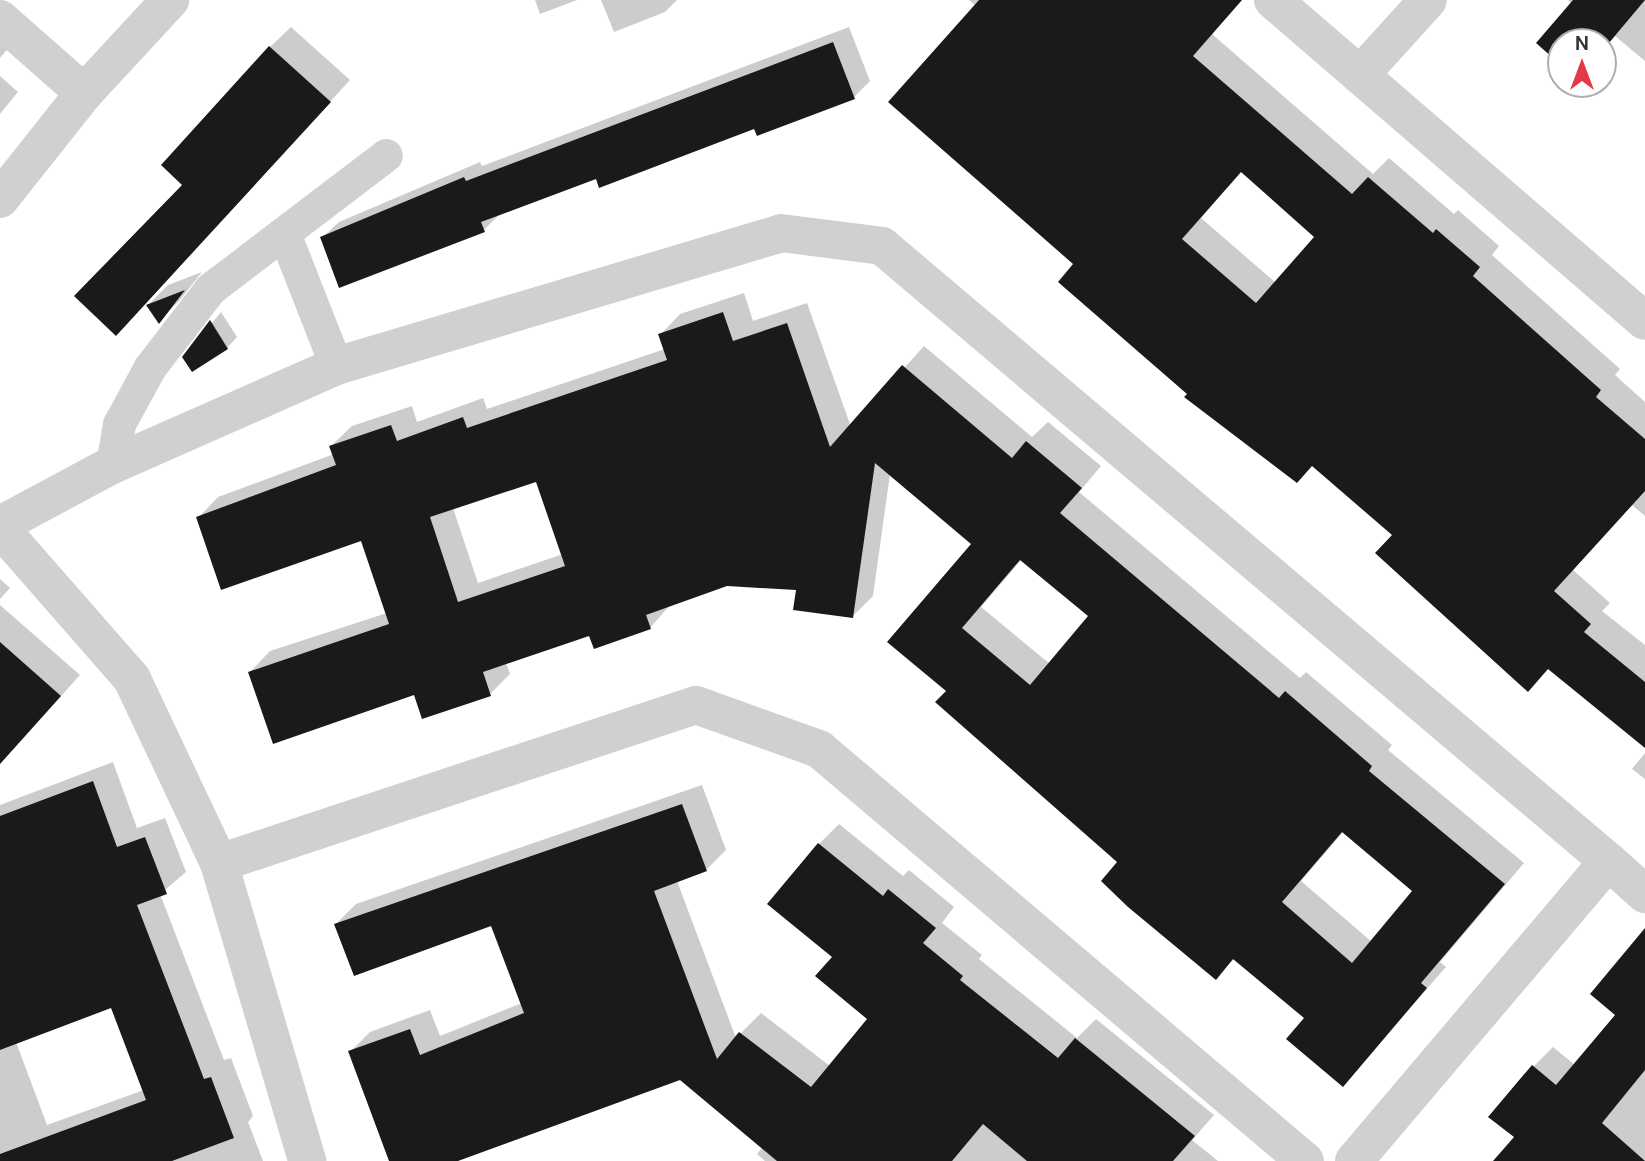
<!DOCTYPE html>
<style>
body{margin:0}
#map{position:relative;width:1645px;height:1161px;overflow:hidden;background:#fff;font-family:"DM Sans",sans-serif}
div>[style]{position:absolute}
.shadow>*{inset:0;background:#0003}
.building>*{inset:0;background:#1a1a1a}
.lane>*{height:33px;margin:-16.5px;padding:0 16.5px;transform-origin:16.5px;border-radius:16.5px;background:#d0d0d0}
.street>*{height:38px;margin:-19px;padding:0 19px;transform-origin:19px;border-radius:19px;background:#d0d0d0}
span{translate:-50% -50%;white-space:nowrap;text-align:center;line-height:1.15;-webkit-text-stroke:7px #fff;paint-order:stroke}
.north{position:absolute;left:1547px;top:28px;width:70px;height:70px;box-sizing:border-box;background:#fff;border:2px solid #adadad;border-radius:50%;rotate:0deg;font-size:19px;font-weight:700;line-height:28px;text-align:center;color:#333}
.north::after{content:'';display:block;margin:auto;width:24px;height:32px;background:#e63946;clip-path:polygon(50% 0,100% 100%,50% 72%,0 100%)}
</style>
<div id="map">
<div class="shadow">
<i style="clip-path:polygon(535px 0,577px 0,540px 14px)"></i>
<i style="clip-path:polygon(601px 0,677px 0,665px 12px,614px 32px)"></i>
<i style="clip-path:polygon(evenodd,969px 0,1242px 0,1212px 34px,1373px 174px,1389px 158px,1454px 214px,1458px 210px,1499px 246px,1492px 255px,1620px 369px,1615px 375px,1645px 402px,1645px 516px,1632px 505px,1573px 570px,1610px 603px,1602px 611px,1645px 645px,1645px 746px,1549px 668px,1528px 689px,1395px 535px,1313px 465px,1189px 393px,1076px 264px,976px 6px,969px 0,1242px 171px,1317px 237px,1276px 283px,1201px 218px,1242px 171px)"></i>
<i style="clip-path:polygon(1568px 0,1645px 0,1645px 61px,1615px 36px,1603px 51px,1603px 42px,1561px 42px,1561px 62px,1538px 43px,1572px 4px)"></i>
<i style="clip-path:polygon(291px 27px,350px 80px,136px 313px,185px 185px,270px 47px)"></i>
<i style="clip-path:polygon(849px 27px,870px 81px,854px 97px,597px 177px,500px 214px,484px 230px,322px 238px,339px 222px,480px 162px,482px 166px)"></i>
<i style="clip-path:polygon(0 39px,9px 47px,0 58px)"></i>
<i style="clip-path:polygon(0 76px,18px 92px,0 114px)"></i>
<i style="clip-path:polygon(202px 272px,179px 301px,159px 321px,148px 305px,168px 285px)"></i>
<i style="clip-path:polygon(evenodd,744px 293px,753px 321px,807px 303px,851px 427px,924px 346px,1032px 437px,1048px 422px,1101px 466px,1079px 492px,1300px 678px,1306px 672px,1392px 745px,1388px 750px,1524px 863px,1440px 962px,1446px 967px,1343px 1084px,1307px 1018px,1235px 958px,1215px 978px,1119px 861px,948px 691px,974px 544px,890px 474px,873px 596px,853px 616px,798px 588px,726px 584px,670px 605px,650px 628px,591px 634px,506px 663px,510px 674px,490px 694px,415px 693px,250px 672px,270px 651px,387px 613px,362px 539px,198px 518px,218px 497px,334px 454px,331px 446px,352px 426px,412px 406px,417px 422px,483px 398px,487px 409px,665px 349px,660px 335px,680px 314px,744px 293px,537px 479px,563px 554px,478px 583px,453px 508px,537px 479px,744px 293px,1022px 559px,1090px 616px,1050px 664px,981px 607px,1022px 559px,744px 293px,1344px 831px,1415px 891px,1372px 942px,1301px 881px,1344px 831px)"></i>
<i style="clip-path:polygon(221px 312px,237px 337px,227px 348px,184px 357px)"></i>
<i style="clip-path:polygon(0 579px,10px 588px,0 599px)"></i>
<i style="clip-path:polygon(0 605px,80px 675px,0 764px)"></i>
<i style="clip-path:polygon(1645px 753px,1645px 779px,1632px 769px)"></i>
<i style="clip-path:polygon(evenodd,113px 762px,137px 828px,165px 818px,186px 872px,160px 894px,224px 1060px,231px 1058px,253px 1116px,248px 1122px,263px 1161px,0 1161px,0 805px,113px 762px,112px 1005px,144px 1090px,47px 1125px,16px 1042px,112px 1005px)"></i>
<i style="clip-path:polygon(702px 785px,726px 850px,706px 870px,677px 881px,736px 1038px,761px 1013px,830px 1066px,870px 1019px,834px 957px,819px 844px,839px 824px,903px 876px,909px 870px,954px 907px,942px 923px,982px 955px,979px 959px,1077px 1038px,1096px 1019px,1214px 1115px,1192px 1140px,1218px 1161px,765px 1161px,757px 1154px,763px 1147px,680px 1078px,449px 1161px,391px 1161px,350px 1052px,370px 1032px,430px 1010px,440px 1036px,522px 1003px,492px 923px,336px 924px,356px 904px)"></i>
<i style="clip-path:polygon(1645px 934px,1645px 1161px,1496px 1161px,1516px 1137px,1533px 1067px,1553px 1047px,1575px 1065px,1617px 1014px)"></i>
</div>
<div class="building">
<i style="clip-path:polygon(evenodd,979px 0,1242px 0,1193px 56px,1352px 194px,1368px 177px,1433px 233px,1436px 229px,1480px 267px,1473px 276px,1601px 390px,1596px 397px,1645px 439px,1645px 491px,1554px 591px,1591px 624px,1584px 632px,1645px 682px,1645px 748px,1548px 669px,1528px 692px,1375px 553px,1392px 535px,1312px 466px,1297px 483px,1184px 397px,1187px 394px,1058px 282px,1073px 264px,888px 102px,979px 0,1241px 172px,1314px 237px,1256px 303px,1182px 239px,1241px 172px)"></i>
<i style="clip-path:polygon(1573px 0,1645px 0,1603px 50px,1603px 42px,1561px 42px,1561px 65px,1536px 43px)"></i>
<i style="clip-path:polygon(833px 42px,855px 99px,757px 136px,754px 129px,599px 188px,596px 179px,481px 222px,485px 232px,339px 288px,320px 237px,464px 177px,466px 181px)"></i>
<i style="clip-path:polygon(269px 46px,331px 102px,116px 336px,74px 296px,182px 185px,161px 165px)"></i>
<i style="clip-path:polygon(185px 290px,159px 324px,146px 305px)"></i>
<i style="clip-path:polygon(evenodd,723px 312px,733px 341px,787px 323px,830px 447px,902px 365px,1012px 458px,1026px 441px,1082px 488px,1060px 513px,1279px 698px,1285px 691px,1372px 766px,1369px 771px,1505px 884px,1421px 983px,1427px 988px,1343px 1087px,1286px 1039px,1304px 1018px,1233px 959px,1216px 980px,1128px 907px,1101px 881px,1117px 862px,935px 702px,946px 691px,887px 642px,971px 544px,875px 463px,853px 618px,793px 610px,796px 590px,727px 586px,646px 615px,651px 629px,594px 649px,589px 636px,483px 672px,491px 696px,422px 719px,414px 695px,273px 744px,248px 672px,389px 624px,361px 541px,221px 590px,196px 517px,336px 465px,329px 446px,391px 425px,397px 441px,463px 417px,467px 428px,667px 360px,658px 334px,723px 312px,536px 482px,565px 566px,458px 602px,430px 517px,536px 482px,723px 312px,1020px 560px,1088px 616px,1030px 685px,962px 628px,1020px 560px,723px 312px,1342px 832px,1412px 891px,1352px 963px,1282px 902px,1342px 832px)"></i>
<i style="clip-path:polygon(210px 320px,228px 349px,192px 372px,182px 357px)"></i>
<i style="clip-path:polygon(0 642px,61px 696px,0 764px)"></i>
<i style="clip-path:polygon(93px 781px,117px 847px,145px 837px,167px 894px,137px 905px,204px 1079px,211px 1077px,234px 1138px,172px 1161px,0 1161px,0 1154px,146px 1100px,111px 1008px,0 1050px,0 816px)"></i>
<i style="clip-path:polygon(682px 804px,707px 871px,654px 891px,717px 1059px,739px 1032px,811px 1087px,867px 1019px,815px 976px,832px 957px,767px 904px,818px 843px,883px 896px,888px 889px,936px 928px,923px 943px,963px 976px,960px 980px,1058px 1058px,1075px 1038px,1195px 1136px,1173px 1161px,1027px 1161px,983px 1124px,952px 1161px,777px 1161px,680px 1080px,458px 1161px,389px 1161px,348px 1051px,410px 1029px,420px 1055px,524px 1013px,491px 926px,354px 976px,334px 924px)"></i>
<i style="clip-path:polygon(1645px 928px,1645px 1070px,1602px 1123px,1645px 1161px,1493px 1161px,1514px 1137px,1488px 1117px,1532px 1065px,1556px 1085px,1615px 1015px,1590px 994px)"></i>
</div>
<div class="lane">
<i style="left:284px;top:233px;width:143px;rotate:68.6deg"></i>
<i style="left:112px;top:465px;width:42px;rotate:-80.3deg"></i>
<i style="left:119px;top:424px;width:65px;rotate:-61.5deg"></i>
<i style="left:150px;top:367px;width:98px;rotate:-52.4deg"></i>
<i style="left:210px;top:289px;width:221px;rotate:-37.3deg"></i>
</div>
<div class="street">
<i style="left:1273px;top:0;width:491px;rotate:40.8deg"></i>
<i style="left:0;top:19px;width:112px;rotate:41.4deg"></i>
<i style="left:1360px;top:75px;width:101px;rotate:-47.8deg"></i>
<i style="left:0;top:199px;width:135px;rotate:-51.6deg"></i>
<i style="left:84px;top:93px;width:127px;rotate:-47.2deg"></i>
<i style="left:0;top:525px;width:127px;rotate:-28.2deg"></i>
<i style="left:112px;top:465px;width:245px;rotate:-23.8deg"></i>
<i style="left:336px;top:366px;width:464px;rotate:-16.6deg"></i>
<i style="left:781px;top:233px;width:102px;rotate:7.3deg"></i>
<i style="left:882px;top:246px;width:951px;rotate:40.27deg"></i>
<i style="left:0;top:528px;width:201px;rotate:48.8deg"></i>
<i style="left:132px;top:679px;width:204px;rotate:64.7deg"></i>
<i style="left:219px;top:863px;width:311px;rotate:73.5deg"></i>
<i style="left:219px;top:863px;width:502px;rotate:-18.33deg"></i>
<i style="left:696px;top:705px;width:131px;rotate:19.7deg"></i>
<i style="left:819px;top:749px;width:637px;rotate:40.29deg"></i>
<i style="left:1354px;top:1161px;width:393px;rotate:-49.7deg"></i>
<i style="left:1608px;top:861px;width:50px;rotate:41.7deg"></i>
</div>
<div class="north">N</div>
</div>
